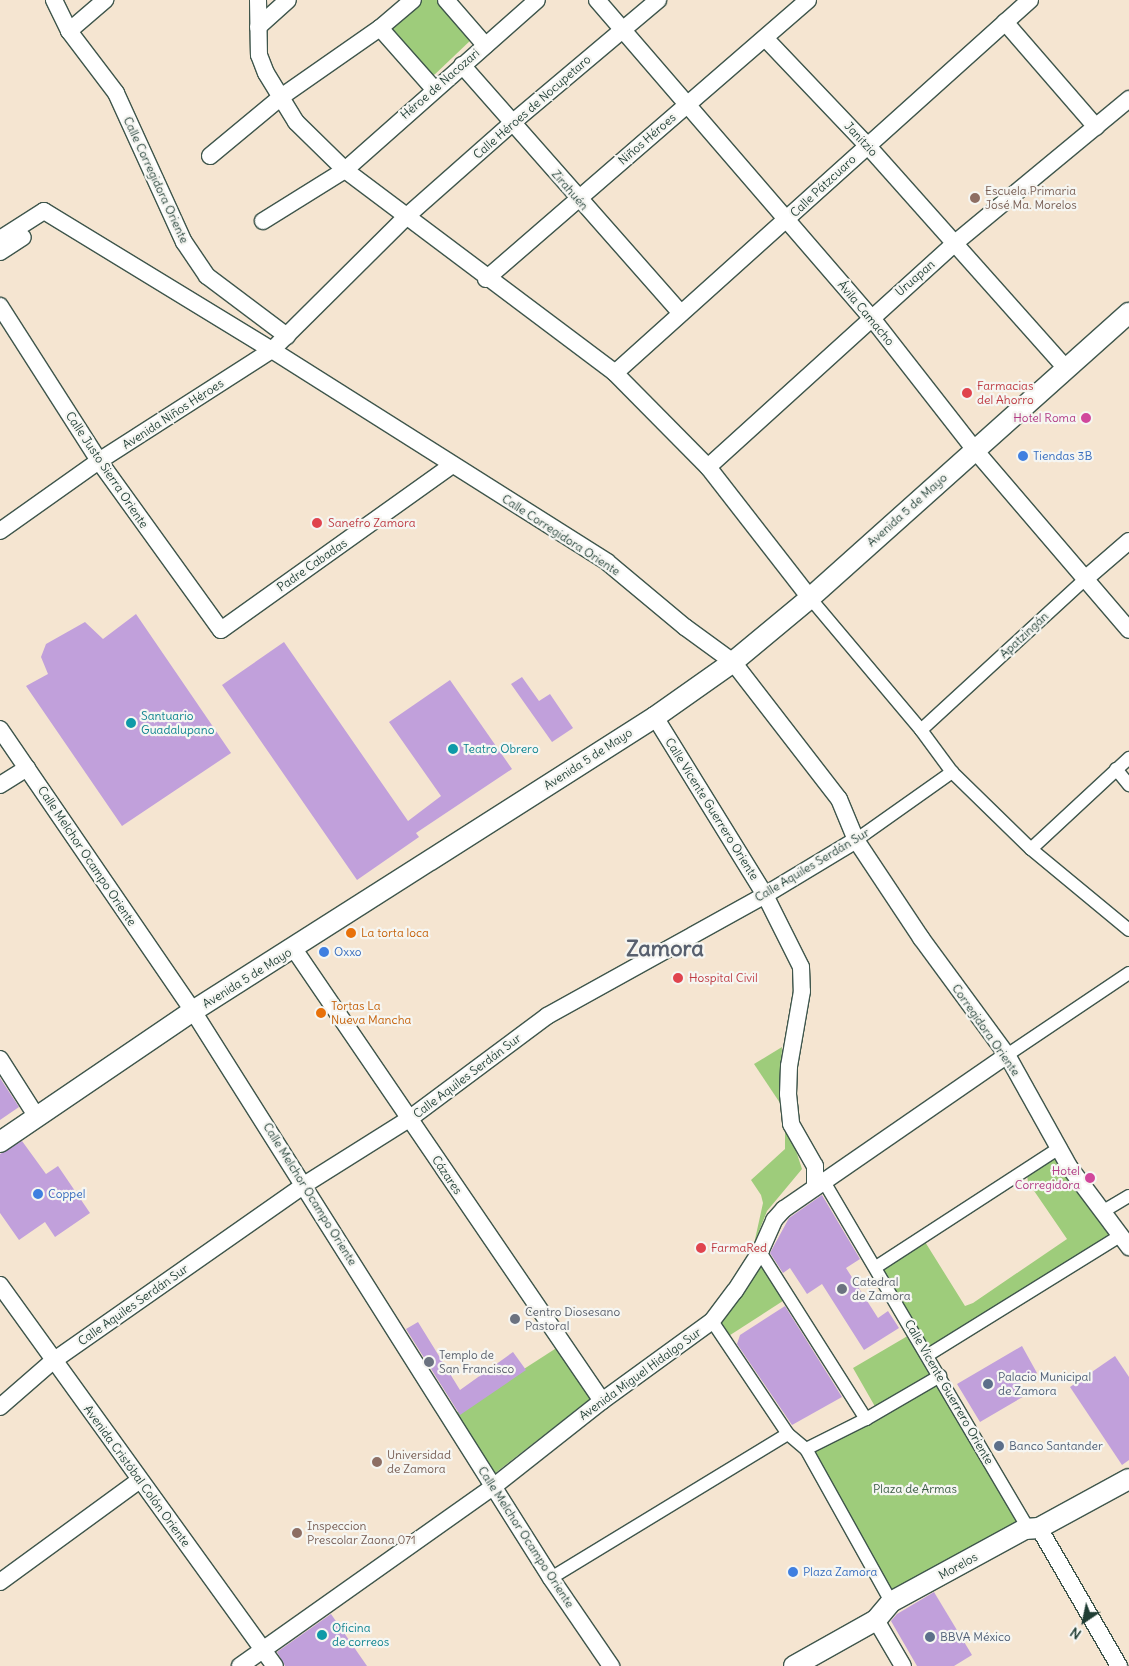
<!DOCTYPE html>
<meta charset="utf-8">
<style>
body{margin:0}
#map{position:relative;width:1129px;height:1666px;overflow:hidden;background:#f5e5d1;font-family:Delius,sans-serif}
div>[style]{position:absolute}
.green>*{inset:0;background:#9ecc7b}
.building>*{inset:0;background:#c1a0db}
.roads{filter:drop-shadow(1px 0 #3f564c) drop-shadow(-1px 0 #3f564c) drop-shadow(0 1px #3f564c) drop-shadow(0 -1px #3f564c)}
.pedestrian>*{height:12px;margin:-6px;padding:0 6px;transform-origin:6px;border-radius:6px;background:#fff}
.minor>*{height:16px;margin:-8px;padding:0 8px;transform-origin:8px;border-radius:8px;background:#fff}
.tertiary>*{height:20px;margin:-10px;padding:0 10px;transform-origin:10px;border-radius:10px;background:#fff}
.dots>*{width:14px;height:14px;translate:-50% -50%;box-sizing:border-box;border:2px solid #f6f6f2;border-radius:50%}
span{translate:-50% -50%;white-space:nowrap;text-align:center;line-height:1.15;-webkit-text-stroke:4.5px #f6f6f2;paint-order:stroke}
.street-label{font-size:12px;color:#1f3d34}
.education-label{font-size:12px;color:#785e54}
.left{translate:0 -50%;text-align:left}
.health-label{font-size:12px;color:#be3a42}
.hotel-label{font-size:12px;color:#b23c85}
.right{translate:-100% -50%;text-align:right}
.shop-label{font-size:12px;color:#366cbe}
.culture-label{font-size:12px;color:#0d838f}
.food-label{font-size:12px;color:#c56008}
.worship-label{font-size:12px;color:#5b616d}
.service-label{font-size:12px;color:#4e5e75}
.park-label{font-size:12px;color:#385a42}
.town-label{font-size:22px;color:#58606e;font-weight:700}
.north{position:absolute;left:1059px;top:1596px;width:50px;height:50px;-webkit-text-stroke:4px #f6f6f2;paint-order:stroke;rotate:214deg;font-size:14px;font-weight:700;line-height:20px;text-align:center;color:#1f3d34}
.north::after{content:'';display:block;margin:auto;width:18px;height:22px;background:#1f3d34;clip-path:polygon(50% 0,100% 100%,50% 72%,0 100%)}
</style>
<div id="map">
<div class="green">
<i style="clip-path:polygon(422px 0,440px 0,473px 38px,431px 78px,390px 27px)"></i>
<i style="clip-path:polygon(782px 1047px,780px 1103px,754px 1064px)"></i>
<i style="clip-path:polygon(785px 1117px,802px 1169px,767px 1211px,754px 1244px,763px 1203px,761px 1195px,751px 1180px,785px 1149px)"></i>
<i style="clip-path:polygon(1059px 1148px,1115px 1239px,931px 1352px,880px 1265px,922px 1237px,965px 1306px,973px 1303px,1067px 1239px,1028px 1182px,1026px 1169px)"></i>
<i style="clip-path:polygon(760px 1252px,789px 1297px,724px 1339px,712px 1321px)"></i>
<i style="clip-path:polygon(911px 1334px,940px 1376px,1025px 1529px,891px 1602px,806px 1449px,877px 1410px,853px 1368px)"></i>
<i style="clip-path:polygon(558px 1347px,593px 1397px,494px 1474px,454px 1414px)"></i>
</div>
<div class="building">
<i style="clip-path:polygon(136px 614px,231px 753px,122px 826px,26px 686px,48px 674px,41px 657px,46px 644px,85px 622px,103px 639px)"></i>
<i style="clip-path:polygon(284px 642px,408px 821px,441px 796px,389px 722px,450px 680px,512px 769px,416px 833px,419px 837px,357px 880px,222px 685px)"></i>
<i style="clip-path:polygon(522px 677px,539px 701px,550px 694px,573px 728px,552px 742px,511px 684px)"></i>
<i style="clip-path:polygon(0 1078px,19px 1107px,0 1120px)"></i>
<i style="clip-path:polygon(22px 1141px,46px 1174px,58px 1166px,90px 1213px,55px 1237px,45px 1222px,19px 1240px,0 1213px,0 1154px)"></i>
<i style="clip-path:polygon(822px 1195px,860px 1259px,846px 1268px,878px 1318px,888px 1311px,899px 1328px,864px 1350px,822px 1284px,807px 1294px,790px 1268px,783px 1273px,770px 1253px,789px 1218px)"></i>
<i style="clip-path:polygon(785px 1306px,842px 1397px,792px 1425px,737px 1344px,740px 1335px)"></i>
<i style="clip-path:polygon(418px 1322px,460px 1390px,513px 1352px,526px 1370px,460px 1415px,406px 1329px)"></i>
<i style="clip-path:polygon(1022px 1346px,1037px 1373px,1019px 1384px,1026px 1395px,980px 1422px,957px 1384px)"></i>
<i style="clip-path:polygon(1115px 1356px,1129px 1377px,1129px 1460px,1122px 1465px,1070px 1387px)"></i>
<i style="clip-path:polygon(934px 1592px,972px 1655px,954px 1666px,917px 1666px,891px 1621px,897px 1614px)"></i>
<i style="clip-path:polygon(331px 1614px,367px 1666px,285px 1666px,277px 1652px)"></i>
</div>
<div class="roads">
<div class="pedestrian">
<i style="left:810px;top:598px;width:172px;rotate:49.9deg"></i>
<i style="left:921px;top:730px;width:52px;rotate:53.6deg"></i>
<i style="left:952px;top:772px;width:110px;rotate:44.3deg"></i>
<i style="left:1031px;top:849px;width:127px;rotate:39.6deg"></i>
<i style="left:921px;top:730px;width:223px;rotate:-42.6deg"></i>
<i style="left:1116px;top:769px;width:21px;rotate:51deg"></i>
<i style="left:856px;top:840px;width:118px;rotate:-35.3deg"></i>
<i style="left:1031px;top:849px;width:134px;rotate:-42.9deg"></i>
<i style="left:1007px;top:1055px;width:147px;rotate:-33.9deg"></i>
<i style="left:823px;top:1180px;width:404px;rotate:59.5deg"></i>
<i style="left:1102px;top:1212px;width:31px;rotate:-31deg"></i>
<i style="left:760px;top:1252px;width:198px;rotate:57.6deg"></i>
<i style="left:876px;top:1267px;width:218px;rotate:-33deg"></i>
<i style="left:712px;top:1321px;width:136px;rotate:56.1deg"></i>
<i style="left:788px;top:1434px;width:23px;rotate:40deg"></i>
<i style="left:806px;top:1449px;width:175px;rotate:60.9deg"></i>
<i style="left:928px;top:1355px;width:226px;rotate:-31.8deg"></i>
<i style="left:806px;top:1449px;width:67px;rotate:-26.6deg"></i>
<i style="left:866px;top:1419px;width:86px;rotate:-30.2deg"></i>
<i style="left:551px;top:1578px;width:277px;rotate:-31.3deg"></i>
</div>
<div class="minor">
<i style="left:54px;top:0;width:34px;rotate:64deg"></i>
<i style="left:69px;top:31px;width:78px;rotate:52.8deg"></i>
<i style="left:116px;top:93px;width:164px;rotate:65.5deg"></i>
<i style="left:184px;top:242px;width:41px;rotate:55.9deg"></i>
<i style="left:207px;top:276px;width:100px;rotate:36.9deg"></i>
<i style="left:258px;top:0;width:55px;rotate:89deg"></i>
<i style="left:259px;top:55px;width:19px;rotate:69deg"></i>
<i style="left:266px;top:73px;width:57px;rotate:58.5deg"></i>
<i style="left:296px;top:122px;width:69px;rotate:44.4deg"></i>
<i style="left:345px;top:170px;width:338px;rotate:36.9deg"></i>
<i style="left:615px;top:373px;width:132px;rotate:45.3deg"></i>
<i style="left:708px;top:467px;width:166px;rotate:52.1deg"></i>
<i style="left:446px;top:0;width:60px;rotate:49.1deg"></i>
<i style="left:597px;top:0;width:419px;rotate:49.2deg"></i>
<i style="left:871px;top:317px;width:167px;rotate:52deg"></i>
<i style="left:974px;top:449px;width:238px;rotate:49.4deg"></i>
<i style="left:1005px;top:22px;width:139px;rotate:49.1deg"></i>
<i style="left:258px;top:27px;width:40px;rotate:-42deg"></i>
<i style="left:380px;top:28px;width:81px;rotate:48.5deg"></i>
<i style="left:69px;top:31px;width:48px;rotate:-40.7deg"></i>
<i style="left:765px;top:38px;width:148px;rotate:46.4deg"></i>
<i style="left:867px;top:145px;width:297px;rotate:48.3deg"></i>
<i style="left:462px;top:65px;width:331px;rotate:48.6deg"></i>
<i style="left:210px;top:156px;width:92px;rotate:-39.7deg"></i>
<i style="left:281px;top:97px;width:121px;rotate:-34.9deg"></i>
<i style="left:380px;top:28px;width:43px;rotate:-40.3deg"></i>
<i style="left:263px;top:221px;width:97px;rotate:-31.9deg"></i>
<i style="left:345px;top:170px;width:256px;rotate:-41.5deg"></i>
<i style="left:0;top:239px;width:52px;rotate:-32.5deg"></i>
<i style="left:44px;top:211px;width:267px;rotate:31.4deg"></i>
<i style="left:272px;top:350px;width:396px;rotate:32.3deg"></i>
<i style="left:607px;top:562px;width:102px;rotate:39.8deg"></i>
<i style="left:685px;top:627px;width:59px;rotate:36.1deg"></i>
<i style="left:733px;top:662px;width:173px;rotate:52.3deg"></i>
<i style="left:839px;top:799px;width:44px;rotate:67.5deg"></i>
<i style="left:856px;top:840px;width:118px;rotate:56.4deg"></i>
<i style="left:921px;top:938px;width:145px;rotate:53.7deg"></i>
<i style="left:1007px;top:1055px;width:129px;rotate:60.9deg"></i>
<i style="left:1070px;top:1168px;width:99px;rotate:53.2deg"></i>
<i style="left:0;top:252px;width:27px;rotate:-33deg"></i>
<i style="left:486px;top:279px;width:426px;rotate:-40.9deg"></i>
<i style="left:0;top:306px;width:184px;rotate:57.4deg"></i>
<i style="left:99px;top:461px;width:208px;rotate:54.2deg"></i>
<i style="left:221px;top:630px;width:284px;rotate:-35.5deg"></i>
<i style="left:615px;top:373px;width:558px;rotate:-41.95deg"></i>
<i style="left:708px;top:467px;width:333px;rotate:-42.2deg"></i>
<i style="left:955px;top:243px;width:226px;rotate:-39.6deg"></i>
<i style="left:0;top:531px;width:121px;rotate:-35.3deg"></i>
<i style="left:99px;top:461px;width:206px;rotate:-32.7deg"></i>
<i style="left:272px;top:350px;width:190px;rotate:-44.8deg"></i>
<i style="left:407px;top:216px;width:140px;rotate:-41.5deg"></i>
<i style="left:512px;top:123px;width:191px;rotate:-40.1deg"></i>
<i style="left:1085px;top:579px;width:58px;rotate:-40.8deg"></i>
<i style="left:655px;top:717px;width:209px;rotate:58.3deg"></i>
<i style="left:765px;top:895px;width:80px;rotate:63.4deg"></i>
<i style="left:801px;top:967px;width:24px;rotate:88deg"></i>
<i style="left:802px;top:991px;width:76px;rotate:99.8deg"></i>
<i style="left:789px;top:1066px;width:28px;rotate:92deg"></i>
<i style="left:788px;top:1094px;width:30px;rotate:84deg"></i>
<i style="left:791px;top:1124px;width:48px;rotate:60.3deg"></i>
<i style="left:815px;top:1166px;width:21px;rotate:90deg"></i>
<i style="left:0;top:729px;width:342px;rotate:55.6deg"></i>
<i style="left:193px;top:1011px;width:671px;rotate:57.73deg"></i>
<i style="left:551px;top:1578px;width:107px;rotate:55.7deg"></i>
<i style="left:0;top:785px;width:32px;rotate:-32deg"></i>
<i style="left:294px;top:949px;width:547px;rotate:55.73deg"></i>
<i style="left:0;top:1059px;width:69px;rotate:57.5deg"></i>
<i style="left:0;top:1285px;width:470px;rotate:54.2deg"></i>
<i style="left:0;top:1407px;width:70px;rotate:-41deg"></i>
<i style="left:53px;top:1361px;width:307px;rotate:-35deg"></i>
<i style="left:304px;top:1185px;width:124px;rotate:-32.2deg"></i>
<i style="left:409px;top:1119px;width:172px;rotate:-36.7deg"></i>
<i style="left:547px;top:1016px;width:249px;rotate:-29deg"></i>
<i style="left:765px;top:895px;width:106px;rotate:-31.1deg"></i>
<i style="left:1039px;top:1528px;width:160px;rotate:59.9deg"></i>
<i style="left:0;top:1582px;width:173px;rotate:-36.1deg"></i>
<i style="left:876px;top:1620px;width:53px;rotate:59.6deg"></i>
<i style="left:240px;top:1666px;width:310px;rotate:-35.3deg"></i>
<i style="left:493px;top:1487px;width:139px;rotate:-38.3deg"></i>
<i style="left:602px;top:1401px;width:136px;rotate:-36deg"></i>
<i style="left:712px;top:1321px;width:38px;rotate:-53deg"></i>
<i style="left:735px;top:1291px;width:46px;rotate:-57.3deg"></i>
<i style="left:760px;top:1252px;width:35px;rotate:-66deg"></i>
<i style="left:774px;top:1220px;width:15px;rotate:-48deg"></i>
<i style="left:784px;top:1209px;width:271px;rotate:-34.6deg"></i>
</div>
<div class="tertiary">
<i style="left:0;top:1142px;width:233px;rotate:-34.2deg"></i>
<i style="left:193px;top:1011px;width:548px;rotate:-32.47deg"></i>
<i style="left:655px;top:717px;width:95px;rotate:-35.2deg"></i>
<i style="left:733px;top:662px;width:100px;rotate:-39.7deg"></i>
<i style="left:810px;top:598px;width:428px;rotate:-41.8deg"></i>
<i style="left:794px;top:1666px;width:94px;rotate:-29.3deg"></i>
<i style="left:876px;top:1620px;width:23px;rotate:-50deg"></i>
<i style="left:891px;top:1602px;width:153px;rotate:-28.6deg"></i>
<i style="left:1025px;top:1529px;width:14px;rotate:-4deg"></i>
<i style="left:1039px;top:1528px;width:102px;rotate:-28.6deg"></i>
</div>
</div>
<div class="dots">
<i style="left:975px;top:198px;background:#8d6e63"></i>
<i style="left:967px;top:393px;background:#e0444e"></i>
<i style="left:1086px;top:418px;background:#d1479c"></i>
<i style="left:1023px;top:456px;background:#3f7fe0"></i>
<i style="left:317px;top:523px;background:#e0444e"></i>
<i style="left:131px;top:723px;background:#0f9aa8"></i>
<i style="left:453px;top:749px;background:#0f9aa8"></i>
<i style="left:351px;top:933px;background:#e8710a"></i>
<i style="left:324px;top:952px;background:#3f7fe0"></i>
<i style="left:678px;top:978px;background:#e0444e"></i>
<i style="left:321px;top:1013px;background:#e8710a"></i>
<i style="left:1090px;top:1178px;background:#d1479c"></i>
<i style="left:38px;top:1194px;background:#3f7fe0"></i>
<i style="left:701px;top:1248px;background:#e0444e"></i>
<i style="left:842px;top:1289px;background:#6b7280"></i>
<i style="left:515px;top:1319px;background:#6b7280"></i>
<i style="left:429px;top:1362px;background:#6b7280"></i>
<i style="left:988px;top:1384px;background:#5c6f8a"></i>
<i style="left:999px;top:1446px;background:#5c6f8a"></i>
<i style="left:377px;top:1462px;background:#8d6e63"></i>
<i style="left:297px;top:1533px;background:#8d6e63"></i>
<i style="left:793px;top:1572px;background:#3f7fe0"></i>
<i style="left:322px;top:1635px;background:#0f9aa8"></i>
<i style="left:930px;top:1637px;background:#5c6f8a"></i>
</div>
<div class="street-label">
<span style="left:440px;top:84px;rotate:-41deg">Héroe de Nacozari</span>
<span style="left:532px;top:107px;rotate:-41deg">Calle Héroes de Nocupetaro</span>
<span style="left:647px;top:139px;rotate:-41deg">Niños Héroes</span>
<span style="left:861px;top:139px;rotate:47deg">Janitzio</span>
<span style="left:156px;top:180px;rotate:65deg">Calle Corregidora Oriente</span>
<span style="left:823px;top:186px;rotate:-43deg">Calle Pátzcuaro</span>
<span style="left:570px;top:190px;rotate:49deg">Zirahuén</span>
<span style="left:915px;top:278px;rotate:-41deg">Uruapan</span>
<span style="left:866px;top:313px;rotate:50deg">Ávila Camacho</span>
<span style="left:173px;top:414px;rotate:-33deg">Avenida Niños Héroes</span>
<span style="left:107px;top:470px;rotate:56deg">Calle Justo Sierra Oriente</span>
<span style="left:907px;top:510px;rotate:-42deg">Avenida 5 de Mayo</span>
<span style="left:561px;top:535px;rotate:33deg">Calle Corregidora Oriente</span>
<span style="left:312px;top:565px;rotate:-35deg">Padre Cabadas</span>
<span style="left:1024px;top:635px;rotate:-43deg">Apatzingán</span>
<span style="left:588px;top:759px;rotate:-33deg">Avenida 5 de Mayo</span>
<span style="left:712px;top:809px;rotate:58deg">Calle Vicente Guerrero Oriente</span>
<span style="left:87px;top:856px;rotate:56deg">Calle Melchor Ocampo Oriente</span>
<span style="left:812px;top:865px;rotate:-31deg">Calle Aquiles Serdán Sur</span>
<span style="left:247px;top:978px;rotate:-32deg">Avenida 5 de Mayo</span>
<span style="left:986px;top:1030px;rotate:55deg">Corregidora Oriente</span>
<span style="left:467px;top:1076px;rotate:-37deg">Calle Aquiles Serdán Sur</span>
<span style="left:447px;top:1175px;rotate:56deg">Cázares</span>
<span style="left:310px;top:1194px;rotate:58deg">Calle Melchor Ocampo Oriente</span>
<span style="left:133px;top:1305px;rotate:-35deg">Calle Aquiles Serdán Sur</span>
<span style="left:640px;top:1374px;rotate:-36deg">Avenida Miguel Hidalgo Sur</span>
<span style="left:949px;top:1392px;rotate:60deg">Calle Vicente Guerrero Oriente</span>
<span style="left:137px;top:1476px;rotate:54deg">Avenida Cristóbal Colón Oriente</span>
<span style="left:526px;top:1537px;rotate:57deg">Calle Melchor Ocampo Oriente</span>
<span style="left:958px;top:1566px;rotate:-29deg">Morelos</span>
</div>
<div class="education-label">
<span class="left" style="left:985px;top:198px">Escuela Primaria<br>José Ma. Morelos</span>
<span class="left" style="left:387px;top:1462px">Universidad<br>de Zamora</span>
<span class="left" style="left:307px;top:1533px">Inspeccion<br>Prescolar Zaona 071</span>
</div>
<div class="health-label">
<span class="left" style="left:977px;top:393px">Farmacias<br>del Ahorro</span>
<span class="left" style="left:328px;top:523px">Sanefro Zamora</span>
<span class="left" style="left:689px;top:978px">Hospital Civil</span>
<span class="left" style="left:711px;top:1248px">FarmaRed</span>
</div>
<div class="hotel-label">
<span class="right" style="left:1076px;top:418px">Hotel Roma</span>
<span class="right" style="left:1080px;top:1178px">Hotel<br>Corregidora</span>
</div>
<div class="shop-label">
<span class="left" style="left:1033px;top:456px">Tiendas 3B</span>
<span class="left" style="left:334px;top:952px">Oxxo</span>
<span class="left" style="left:48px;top:1194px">Coppel</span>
<span class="left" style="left:803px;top:1572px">Plaza Zamora</span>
</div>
<div class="culture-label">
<span class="left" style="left:141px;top:723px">Santuario<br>Guadalupano</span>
<span class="left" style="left:463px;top:749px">Teatro Obrero</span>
<span class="left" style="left:332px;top:1635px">Oficina<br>de correos</span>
</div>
<div class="food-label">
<span class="left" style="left:361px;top:933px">La torta loca</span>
<span class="left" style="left:331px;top:1013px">Tortas La<br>Nueva Mancha</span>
</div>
<div class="worship-label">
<span class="left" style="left:852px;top:1289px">Catedral<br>de Zamora</span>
<span class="left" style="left:525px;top:1319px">Centro Diosesano<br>Pastoral</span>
<span class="left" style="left:439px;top:1362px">Templo de<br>San Francisco</span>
</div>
<div class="service-label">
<span class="left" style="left:998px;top:1384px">Palacio Municipal<br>de Zamora</span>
<span class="left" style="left:1009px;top:1446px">Banco Santander</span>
<span class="left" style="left:940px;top:1637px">BBVA México</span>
</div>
<div class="park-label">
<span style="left:915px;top:1489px">Plaza de Armas</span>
</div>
<div class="town-label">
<span style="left:665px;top:949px">Zamora</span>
</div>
<div class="north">N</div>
</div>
